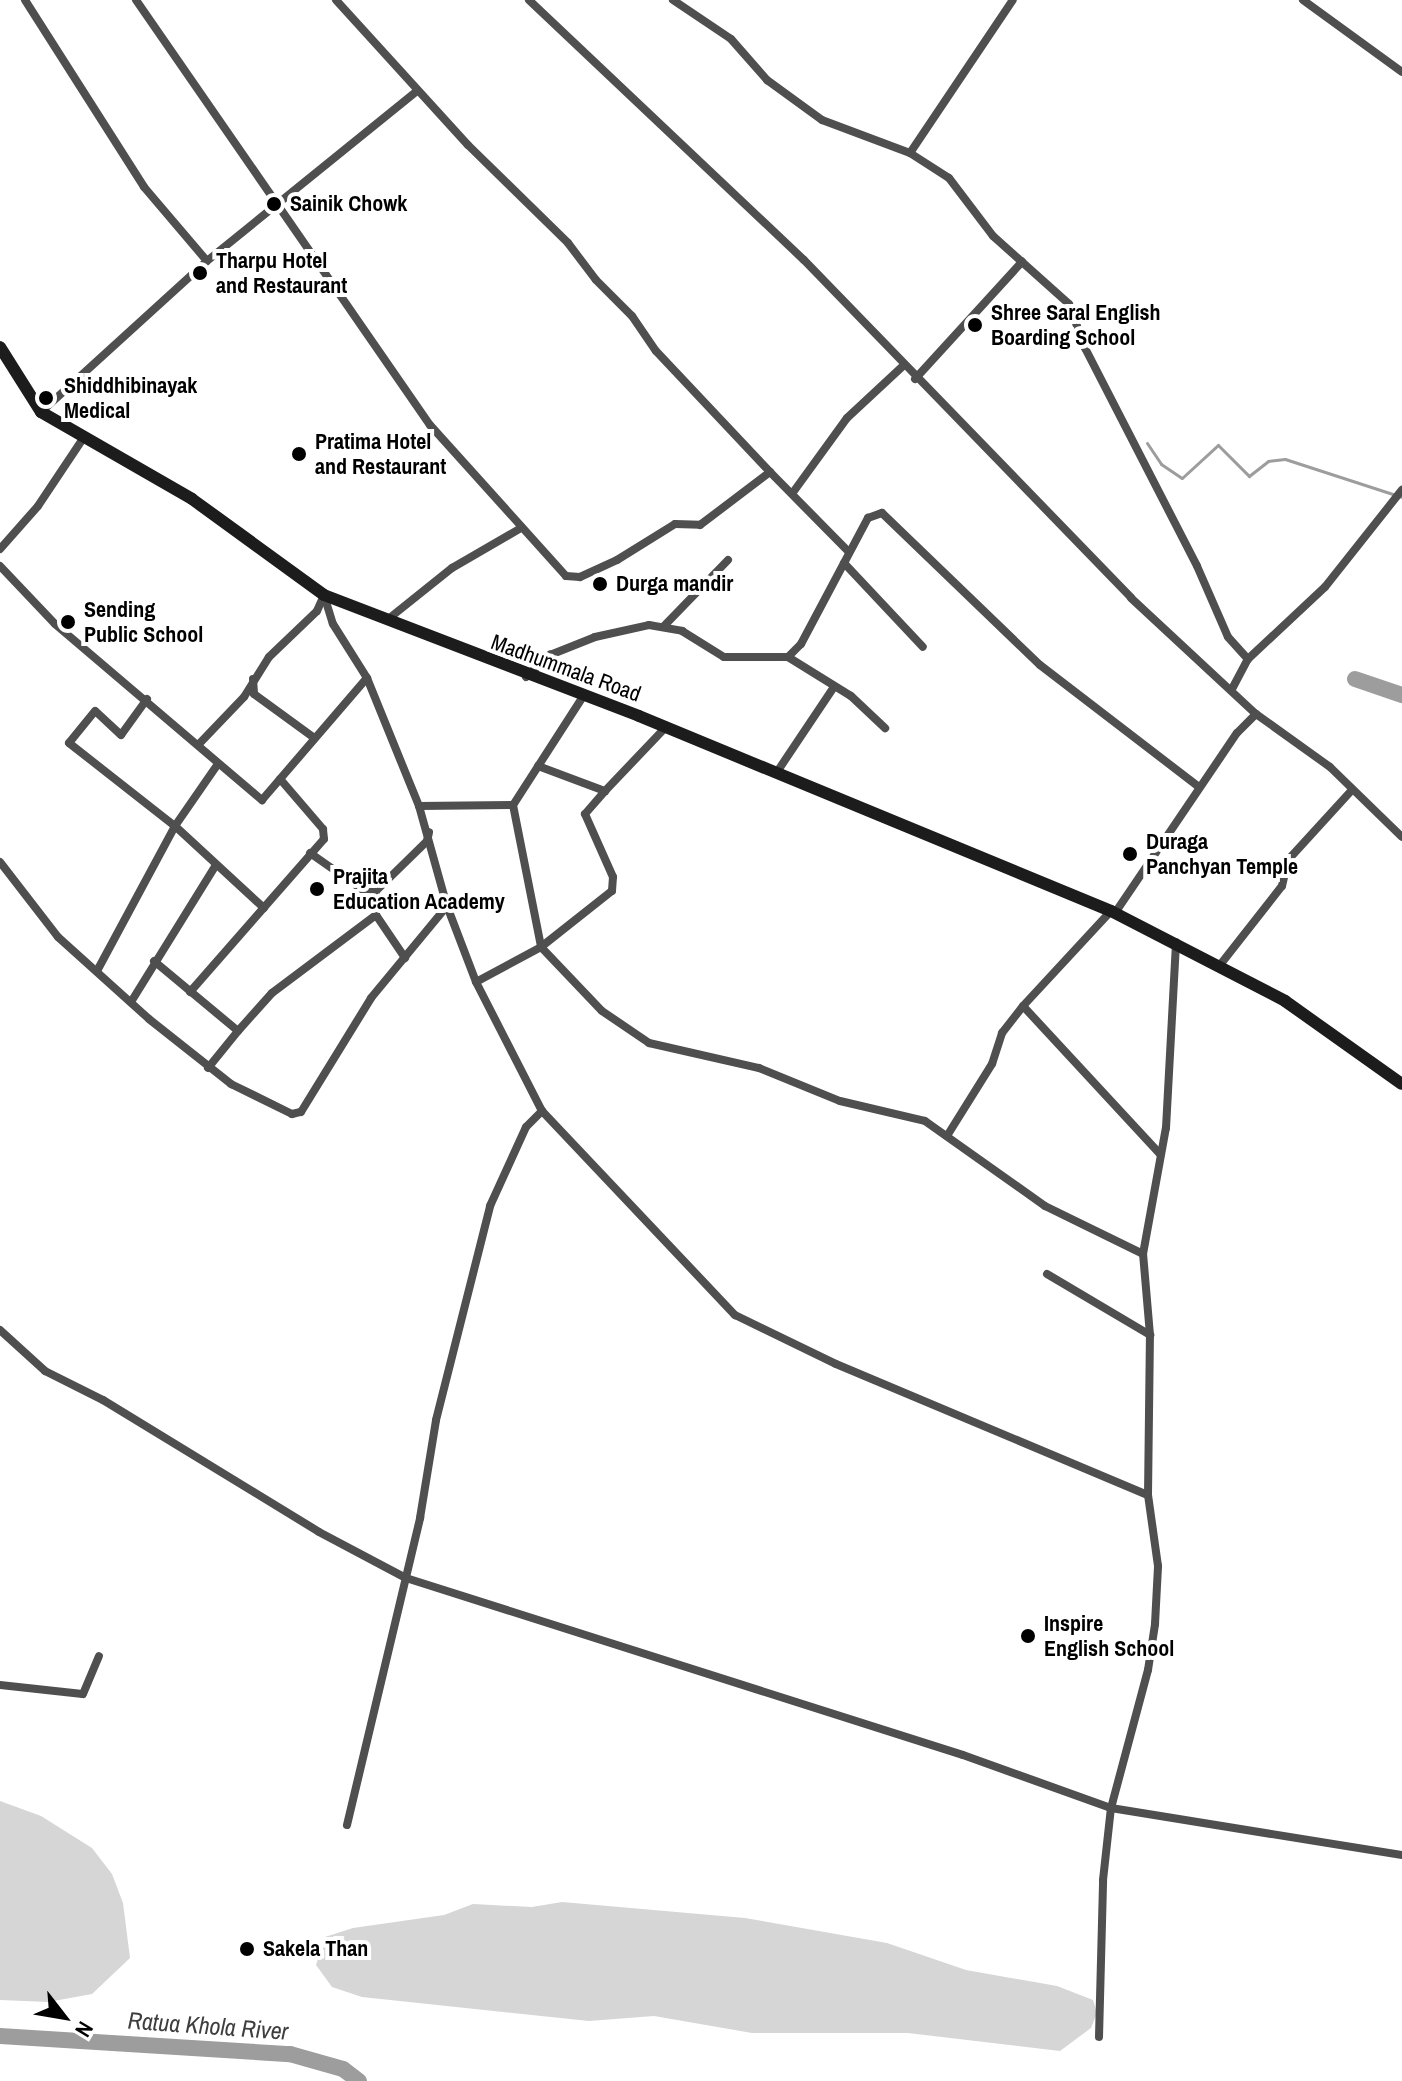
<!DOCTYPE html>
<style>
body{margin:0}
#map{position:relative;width:1402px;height:2081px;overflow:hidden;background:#fff;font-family:"Archivo Narrow",sans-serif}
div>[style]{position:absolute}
.green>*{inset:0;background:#d6d6d6}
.stream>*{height:3px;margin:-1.5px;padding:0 1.5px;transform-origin:1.5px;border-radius:1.5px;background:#9d9d9d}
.river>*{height:16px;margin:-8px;padding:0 8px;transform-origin:8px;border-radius:8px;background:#9d9d9d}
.street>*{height:8px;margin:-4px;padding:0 4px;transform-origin:4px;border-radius:4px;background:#4f4f4f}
.secondary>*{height:12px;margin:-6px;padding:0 6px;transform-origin:6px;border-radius:6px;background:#1c1c1c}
.dots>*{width:22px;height:22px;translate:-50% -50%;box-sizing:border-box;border:4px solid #fff;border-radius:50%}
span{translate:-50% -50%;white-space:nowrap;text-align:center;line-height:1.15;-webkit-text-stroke:8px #fff;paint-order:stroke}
.poi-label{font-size:22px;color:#000;font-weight:700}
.left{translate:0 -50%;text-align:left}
.street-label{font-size:22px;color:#000}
.water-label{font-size:24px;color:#3e3e3e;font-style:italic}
.north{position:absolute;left:24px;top:1977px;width:80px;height:80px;-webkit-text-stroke:6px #fff;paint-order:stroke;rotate:121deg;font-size:22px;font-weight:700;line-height:32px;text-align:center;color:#000}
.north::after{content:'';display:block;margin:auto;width:28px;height:36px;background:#000;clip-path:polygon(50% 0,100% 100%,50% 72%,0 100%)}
</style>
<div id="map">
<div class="green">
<i style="clip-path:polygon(0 1801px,41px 1816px,92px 1848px,112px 1874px,123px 1903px,130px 1958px,92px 1994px,48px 2002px,0 2000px)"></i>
<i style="clip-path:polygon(562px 1902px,745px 1918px,887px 1943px,966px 1970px,1057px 1986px,1093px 2000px,1097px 2013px,1091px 2028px,1060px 2051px,908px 2033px,752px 2033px,654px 2016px,589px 2021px,362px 1997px,332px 1987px,316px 1965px,325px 1937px,353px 1928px,444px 1915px,473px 1904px,532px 1907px)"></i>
</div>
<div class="stream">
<i style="left:1147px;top:443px;width:25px;rotate:56deg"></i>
<i style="left:1161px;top:464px;width:25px;rotate:34deg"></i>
<i style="left:1182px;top:478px;width:49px;rotate:-42.5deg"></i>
<i style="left:1218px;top:445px;width:44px;rotate:45deg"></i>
<i style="left:1249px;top:476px;width:24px;rotate:-38deg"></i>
<i style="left:1268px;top:461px;width:17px;rotate:-7deg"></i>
<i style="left:1285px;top:459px;width:123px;rotate:18deg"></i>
</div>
<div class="river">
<i style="left:1355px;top:679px;width:50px;rotate:18.8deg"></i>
<i style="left:0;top:2036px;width:291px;rotate:3.6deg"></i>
<i style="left:290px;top:2054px;width:55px;rotate:15.8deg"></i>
<i style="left:343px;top:2069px;width:20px;rotate:37deg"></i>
</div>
<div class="street">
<i style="left:25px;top:0;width:222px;rotate:57.5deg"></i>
<i style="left:144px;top:187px;width:97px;rotate:49.6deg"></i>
<i style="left:136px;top:0;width:517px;rotate:55.33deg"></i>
<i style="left:430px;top:425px;width:203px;rotate:48deg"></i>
<i style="left:566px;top:576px;width:14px;rotate:4deg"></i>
<i style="left:580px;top:577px;width:41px;rotate:-24.7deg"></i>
<i style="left:617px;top:560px;width:68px;rotate:-31.8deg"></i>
<i style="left:675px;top:524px;width:25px;rotate:2deg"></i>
<i style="left:700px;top:525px;width:88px;rotate:-37.1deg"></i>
<i style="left:770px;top:472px;width:112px;rotate:45.4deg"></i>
<i style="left:336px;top:0;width:196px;rotate:47.7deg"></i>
<i style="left:468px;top:145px;width:140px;rotate:44.4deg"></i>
<i style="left:568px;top:243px;width:46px;rotate:52.9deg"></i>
<i style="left:596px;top:280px;width:51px;rotate:45deg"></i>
<i style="left:632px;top:316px;width:42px;rotate:55.6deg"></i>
<i style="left:656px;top:351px;width:166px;rotate:46.7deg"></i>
<i style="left:529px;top:0;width:378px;rotate:43.4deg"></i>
<i style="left:804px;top:260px;width:470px;rotate:45.9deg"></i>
<i style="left:1131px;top:598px;width:171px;rotate:42.9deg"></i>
<i style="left:1256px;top:714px;width:91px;rotate:35.6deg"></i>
<i style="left:1330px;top:767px;width:100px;rotate:44.2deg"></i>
<i style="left:673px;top:0;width:70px;rotate:33.9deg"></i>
<i style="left:731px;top:39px;width:55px;rotate:48.7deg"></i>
<i style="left:767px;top:80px;width:68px;rotate:36deg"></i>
<i style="left:822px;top:120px;width:94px;rotate:20.6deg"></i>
<i style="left:910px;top:153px;width:184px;rotate:-56.1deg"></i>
<i style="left:1303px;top:0;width:122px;rotate:36deg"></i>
<i style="left:910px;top:153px;width:46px;rotate:32.7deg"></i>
<i style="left:949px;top:178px;width:73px;rotate:52.8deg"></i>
<i style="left:993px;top:236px;width:102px;rotate:41.8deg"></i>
<i style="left:1069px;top:304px;width:47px;rotate:70deg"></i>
<i style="left:1085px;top:348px;width:245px;rotate:62.8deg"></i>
<i style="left:1197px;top:566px;width:77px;rotate:66.4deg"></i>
<i style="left:1228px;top:637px;width:30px;rotate:48deg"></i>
<i style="left:915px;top:379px;width:159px;rotate:-47.6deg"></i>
<i style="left:41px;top:412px;width:224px;rotate:-42.3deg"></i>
<i style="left:207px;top:261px;width:270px;rotate:-39deg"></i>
<i style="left:794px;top:491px;width:90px;rotate:-54deg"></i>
<i style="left:847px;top:418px;width:76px;rotate:-42.9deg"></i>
<i style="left:0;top:549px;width:57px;rotate:-48.5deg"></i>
<i style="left:38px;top:506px;width:83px;rotate:-56.3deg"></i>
<i style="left:844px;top:563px;width:115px;rotate:46.8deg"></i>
<i style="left:0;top:566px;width:80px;rotate:46.5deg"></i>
<i style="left:55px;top:624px;width:272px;rotate:40.4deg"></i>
<i style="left:262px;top:800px;width:161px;rotate:-49.3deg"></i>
<i style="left:387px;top:620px;width:83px;rotate:-38.7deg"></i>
<i style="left:452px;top:568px;width:80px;rotate:-30.1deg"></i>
<i style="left:664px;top:626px;width:92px;rotate:-45.9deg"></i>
<i style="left:788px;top:657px;width:74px;rotate:31.8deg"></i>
<i style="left:851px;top:696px;width:47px;rotate:43.3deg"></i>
<i style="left:526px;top:677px;width:33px;rotate:-43deg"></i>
<i style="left:550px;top:655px;width:48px;rotate:-21.8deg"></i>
<i style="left:595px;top:637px;width:55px;rotate:-12.5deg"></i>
<i style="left:649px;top:625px;width:34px;rotate:10deg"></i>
<i style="left:682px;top:631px;width:49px;rotate:31.8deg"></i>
<i style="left:724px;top:657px;width:64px"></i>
<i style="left:788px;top:657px;width:18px;rotate:-45deg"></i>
<i style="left:801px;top:644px;width:143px;rotate:-62deg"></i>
<i style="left:868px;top:518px;width:15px;rotate:-20deg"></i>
<i style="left:882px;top:513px;width:219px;rotate:43.9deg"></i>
<i style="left:1040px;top:665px;width:200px;rotate:37.5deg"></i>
<i style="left:253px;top:679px;width:15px;rotate:86deg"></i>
<i style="left:254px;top:694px;width:73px;rotate:36.1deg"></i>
<i style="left:1232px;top:689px;width:34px;rotate:-62deg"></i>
<i style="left:1248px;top:659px;width:105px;rotate:-43.1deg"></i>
<i style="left:1325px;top:587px;width:124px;rotate:-51.6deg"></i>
<i style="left:584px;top:695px;width:131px;rotate:122.8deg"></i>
<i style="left:513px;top:805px;width:145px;rotate:78.8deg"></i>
<i style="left:541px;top:947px;width:88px;rotate:46.4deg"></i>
<i style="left:602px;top:1011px;width:57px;rotate:34.2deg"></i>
<i style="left:649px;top:1043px;width:113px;rotate:12.8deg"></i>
<i style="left:759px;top:1068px;width:87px;rotate:22.2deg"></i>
<i style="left:840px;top:1101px;width:87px;rotate:13.2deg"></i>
<i style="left:925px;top:1121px;width:147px;rotate:35.3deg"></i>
<i style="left:1045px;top:1206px;width:109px;rotate:26.1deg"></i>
<i style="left:147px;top:699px;width:44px;rotate:125.8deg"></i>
<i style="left:121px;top:735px;width:35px;rotate:-137deg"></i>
<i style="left:95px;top:711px;width:41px;rotate:129.1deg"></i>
<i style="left:69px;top:743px;width:135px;rotate:38.1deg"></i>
<i style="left:175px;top:826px;width:121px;rotate:42.7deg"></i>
<i style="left:199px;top:744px;width:65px;rotate:-46.2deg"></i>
<i style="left:244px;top:697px;width:47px;rotate:-58deg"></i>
<i style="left:269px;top:657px;width:66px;rotate:-43.8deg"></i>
<i style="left:317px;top:611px;width:17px;rotate:-66deg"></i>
<i style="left:324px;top:595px;width:30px;rotate:73deg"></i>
<i style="left:333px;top:624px;width:64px;rotate:57.8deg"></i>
<i style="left:367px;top:678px;width:138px;rotate:67.9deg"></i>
<i style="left:419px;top:806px;width:104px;rotate:74.4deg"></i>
<i style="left:447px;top:906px;width:81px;rotate:69.1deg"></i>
<i style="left:476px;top:982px;width:145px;rotate:62.9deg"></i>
<i style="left:542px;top:1111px;width:281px;rotate:46.6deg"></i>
<i style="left:735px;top:1315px;width:112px;rotate:25.9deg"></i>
<i style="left:836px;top:1364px;width:338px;rotate:22.8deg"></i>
<i style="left:538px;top:766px;width:72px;rotate:20.5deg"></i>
<i style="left:605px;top:791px;width:88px;rotate:-46.4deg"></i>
<i style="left:777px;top:772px;width:102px;rotate:-56.2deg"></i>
<i style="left:419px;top:806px;width:94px;rotate:-0.6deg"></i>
<i style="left:310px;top:853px;width:68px;rotate:34.9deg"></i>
<i style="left:366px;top:892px;width:10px;rotate:-6deg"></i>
<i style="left:376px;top:891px;width:24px;rotate:90deg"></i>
<i style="left:376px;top:915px;width:52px;rotate:56deg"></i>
<i style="left:0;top:862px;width:95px;rotate:52.3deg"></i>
<i style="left:58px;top:937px;width:122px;rotate:42deg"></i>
<i style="left:149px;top:1019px;width:105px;rotate:38.4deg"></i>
<i style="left:231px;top:1084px;width:68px;rotate:26.2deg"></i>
<i style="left:292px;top:1114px;width:9px;rotate:-13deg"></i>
<i style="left:301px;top:1112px;width:134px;rotate:-58.4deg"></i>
<i style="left:371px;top:998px;width:119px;rotate:-50.4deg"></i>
<i style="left:376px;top:891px;width:71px;rotate:-44.4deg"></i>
<i style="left:427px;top:841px;width:9px;rotate:-77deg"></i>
<i style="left:1111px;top:911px;width:129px;rotate:132.8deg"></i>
<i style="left:1023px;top:1006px;width:202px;rotate:47.2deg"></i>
<i style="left:1115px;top:913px;width:217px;rotate:-55.9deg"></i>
<i style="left:1237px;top:733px;width:27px;rotate:-45deg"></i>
<i style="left:154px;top:961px;width:109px;rotate:39.8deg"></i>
<i style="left:238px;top:1031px;width:51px;rotate:-48.2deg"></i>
<i style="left:272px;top:993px;width:130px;rotate:-36.9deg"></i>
<i style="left:1220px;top:965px;width:100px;rotate:-51.9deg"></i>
<i style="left:1282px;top:886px;width:27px;rotate:-77deg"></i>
<i style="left:1288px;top:860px;width:95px;rotate:-47.6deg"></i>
<i style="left:97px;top:971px;width:165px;rotate:-61.7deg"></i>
<i style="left:175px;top:826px;width:75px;rotate:-55.3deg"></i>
<i style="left:476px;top:982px;width:74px;rotate:-28.3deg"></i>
<i style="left:541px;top:947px;width:90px;rotate:-38.3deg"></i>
<i style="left:612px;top:891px;width:14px;rotate:-86deg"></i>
<i style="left:613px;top:877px;width:69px;rotate:-114deg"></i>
<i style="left:585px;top:814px;width:30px;rotate:-49deg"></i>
<i style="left:190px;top:992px;width:203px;rotate:-48.8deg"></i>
<i style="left:324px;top:839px;width:10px;rotate:-96deg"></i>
<i style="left:323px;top:829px;width:66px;rotate:-130.7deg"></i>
<i style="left:131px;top:1002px;width:161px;rotate:-58.2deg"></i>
<i style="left:208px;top:1068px;width:48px;rotate:-51deg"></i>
<i style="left:947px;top:1136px;width:85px;rotate:-58deg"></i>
<i style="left:992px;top:1064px;width:33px;rotate:-72deg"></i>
<i style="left:1002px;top:1033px;width:34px;rotate:-52deg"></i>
<i style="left:1047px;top:1274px;width:120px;rotate:30.6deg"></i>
<i style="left:0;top:1330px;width:61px;rotate:42.3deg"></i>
<i style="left:45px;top:1371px;width:65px;rotate:26.6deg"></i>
<i style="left:103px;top:1400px;width:253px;rotate:31.4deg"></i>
<i style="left:319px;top:1532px;width:98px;rotate:27.9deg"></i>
<i style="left:406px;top:1578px;width:584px;rotate:17.63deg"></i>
<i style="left:963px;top:1755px;width:157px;rotate:19.7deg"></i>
<i style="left:1111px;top:1808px;width:295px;rotate:9.2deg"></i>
<i style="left:0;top:1685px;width:83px;rotate:6.2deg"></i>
<i style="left:83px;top:1694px;width:41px;rotate:-67.2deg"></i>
<i style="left:347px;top:1825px;width:316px;rotate:-76.6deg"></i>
<i style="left:420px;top:1518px;width:99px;rotate:-80.7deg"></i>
<i style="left:436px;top:1420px;width:221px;rotate:-75.8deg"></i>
<i style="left:490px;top:1206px;width:87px;rotate:-65.5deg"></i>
<i style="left:526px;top:1127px;width:23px;rotate:-45deg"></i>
<i style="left:1099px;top:2037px;width:157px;rotate:-88.5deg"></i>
<i style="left:1103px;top:1880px;width:72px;rotate:-83.7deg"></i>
<i style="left:1111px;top:1808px;width:143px;rotate:-75deg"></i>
<i style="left:1148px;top:1670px;width:47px;rotate:-81.3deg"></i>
<i style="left:1155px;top:1624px;width:58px;rotate:-87deg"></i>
<i style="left:1158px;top:1566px;width:72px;rotate:-98deg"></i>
<i style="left:1148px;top:1495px;width:160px;rotate:-89.3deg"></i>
<i style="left:1150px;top:1335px;width:81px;rotate:-94.9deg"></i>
<i style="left:1143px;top:1254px;width:128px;rotate:-79.7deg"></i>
<i style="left:1166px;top:1128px;width:186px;rotate:-86.9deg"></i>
</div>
<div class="secondary">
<i style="left:0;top:347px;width:77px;rotate:57.8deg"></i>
<i style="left:41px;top:412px;width:174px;rotate:29.9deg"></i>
<i style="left:192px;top:499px;width:163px;rotate:36deg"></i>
<i style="left:324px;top:595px;width:337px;rotate:21deg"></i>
<i style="left:639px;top:716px;width:511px;rotate:22.45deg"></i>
<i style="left:1111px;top:911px;width:196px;rotate:27.3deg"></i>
<i style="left:1285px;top:1001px;width:143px;rotate:35.4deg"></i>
</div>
<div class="dots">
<i style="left:274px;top:204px;background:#000"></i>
<i style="left:200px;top:273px;background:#000"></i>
<i style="left:975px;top:325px;background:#000"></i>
<i style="left:46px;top:398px;background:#000"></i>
<i style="left:299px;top:454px;background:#000"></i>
<i style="left:600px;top:584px;background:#000"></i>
<i style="left:68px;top:622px;background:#000"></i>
<i style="left:1130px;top:854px;background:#000"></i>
<i style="left:317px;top:889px;background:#000"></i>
<i style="left:1028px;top:1636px;background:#000"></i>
<i style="left:247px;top:1949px;background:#000"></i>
</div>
<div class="poi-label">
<span class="left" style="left:290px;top:204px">Sainik Chowk</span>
<span class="left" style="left:216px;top:273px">Tharpu Hotel<br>and Restaurant</span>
<span class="left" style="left:991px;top:325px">Shree Saral English<br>Boarding School</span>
<span class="left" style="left:64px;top:398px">Shiddhibinayak<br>Medical</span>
<span class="left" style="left:315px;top:454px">Pratima Hotel<br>and Restaurant</span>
<span class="left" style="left:616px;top:584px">Durga mandir</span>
<span class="left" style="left:84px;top:622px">Sending<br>Public School</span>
<span class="left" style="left:1146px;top:854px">Duraga<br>Panchyan Temple</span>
<span class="left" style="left:333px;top:889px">Prajita<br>Education Academy</span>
<span class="left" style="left:1044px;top:1636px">Inspire<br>English School</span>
<span class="left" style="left:263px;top:1949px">Sakela Than</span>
</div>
<div class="street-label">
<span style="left:566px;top:668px;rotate:20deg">Madhummala Road</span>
</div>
<div class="water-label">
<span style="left:208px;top:2026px;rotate:4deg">Ratua Khola River</span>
</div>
<div class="north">N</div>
</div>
